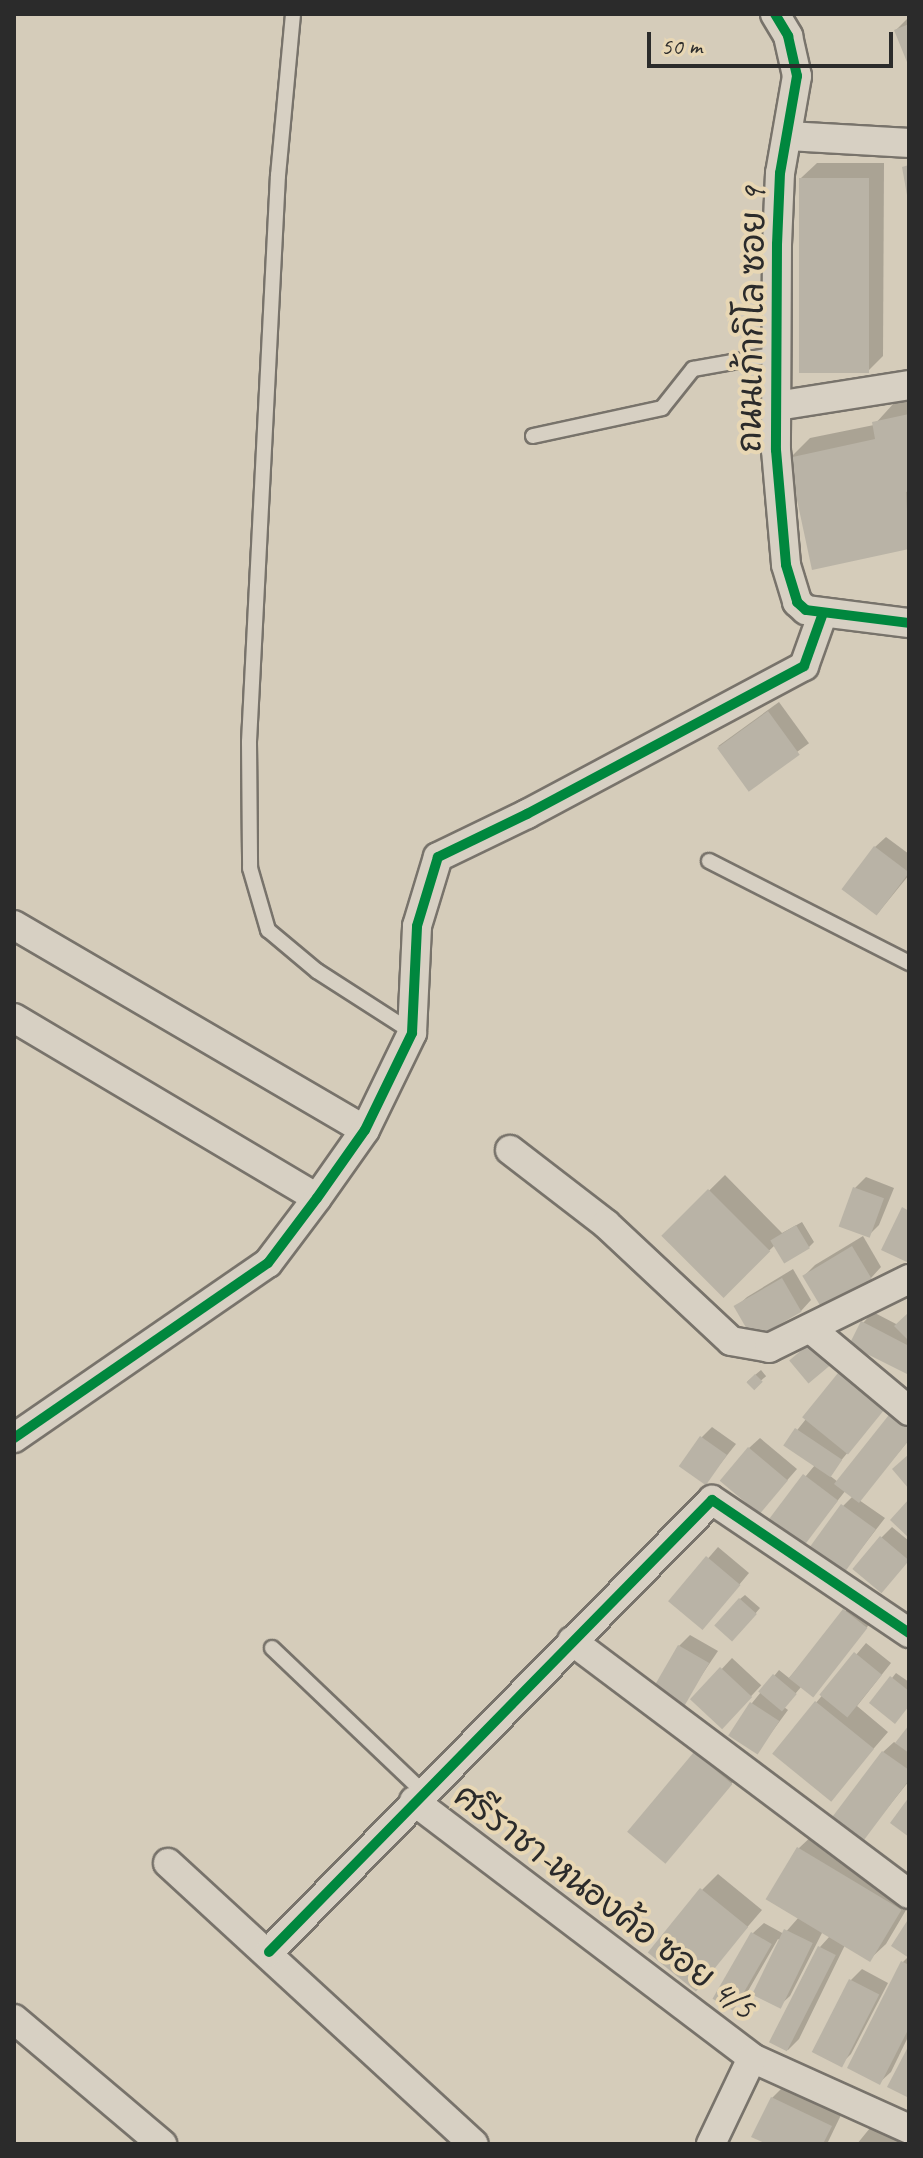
<!DOCTYPE html>
<meta charset="utf-8">
<style>
body{margin:0}
#map{position:relative;width:923px;height:2158px;overflow:hidden;background:#d5ccba;font-family:Caveat,"Playpen Sans Thai",sans-serif}
div>[style]{position:absolute}
.shadow>*{inset:0;background:#0003;transform-origin:0 0}
.building>*{inset:0;background:#b9b3a6;transform-origin:0 0}
.roads{filter:drop-shadow(2px 0 #78736b) drop-shadow(-2px 0 #78736b) drop-shadow(0 2px #78736b) drop-shadow(0 -2px #78736b)}
.lane>*{height:14px;margin:-7px;padding:0 7px;transform-origin:7px;border-radius:7px;background:#d7d0c3}
.street>*{height:28px;margin:-14px;padding:0 14px;transform-origin:14px;border-radius:14px;background:#d7d0c3}
.cycleway>*{height:10px;margin:-5px;padding:0 5px;transform-origin:5px;border-radius:5px;background:#00873e}
span{translate:-50% -50%;white-space:nowrap;text-align:center;line-height:1.15;-webkit-text-stroke:8px #e8d7b4;paint-order:stroke}
.street-label{font-size:34px;color:#2b2b2b}
.frame{position:absolute;inset:0;border:16px solid #2b2b2b;pointer-events:none}
.scale{position:absolute;left:647px;top:32px;width:246px;height:36px;box-sizing:border-box;border:4px solid #2b2b2b;border-top:0;padding-left:10px;font-size:24px;line-height:28px;white-space:nowrap;color:#2b2b2b;-webkit-text-stroke:6px #e8d7b4;paint-order:stroke}
</style>
<div id="map">
<div class="shadow">
<i style="clip-path:polygon(909px 17px,909px 62px,896px 30px)"></i>
<i style="clip-path:polygon(817px 163px,884px 163px,883px 356px,867px 372px,801px 178px)"></i>
<i style="clip-path:polygon(909px 400px,909px 547px,814px 567px,790px 458px,810px 438px,874px 425px,894px 403px)"></i>
<i style="left:779px;top:702px;width:51px;height:75px;rotate:54deg"></i>
<i style="clip-path:polygon(886px 837px,909px 854px,909px 875px,878px 913px,875px 847px)"></i>
<i style="clip-path:polygon(725px 1175px,782px 1233px,802px 1222px,814px 1242px,809px 1247px,775px 1245px,723px 1295px,664px 1235px)"></i>
<i style="clip-path:polygon(866px 1177px,894px 1188px,879px 1225px,868px 1236px,855px 1188px)"></i>
<i style="clip-path:polygon(863px 1236px,881px 1267px,871px 1278px,805px 1275px,815px 1265px)"></i>
<i style="clip-path:polygon(793px 1269px,811px 1300px,801px 1311px,736px 1307px,747px 1297px)"></i>
<i style="clip-path:polygon(873px 1312px,898px 1325px,909px 1314px,909px 1373px,863px 1323px)"></i>
<i style="clip-path:polygon(850px 1364px,893px 1398px,829px 1475px,838px 1482px,909px 1440px,859px 1500px,885px 1518px,840px 1576px,843px 1506px,853px 1496px,846px 1490px,801px 1547px,768px 1522px,815px 1465px,786px 1444px)"></i>
<i style="left:761px;top:1370px;width:8px;height:18px;rotate:50deg"></i>
<i style="clip-path:polygon(712px 1427px,736px 1444px,705px 1483px,702px 1437px)"></i>
<i style="clip-path:polygon(760px 1438px,797px 1469px,769px 1501px,749px 1448px)"></i>
<i style="clip-path:polygon(892px 1527px,909px 1541px,909px 1559px,892px 1579px,881px 1538px)"></i>
<i style="clip-path:polygon(718px 1547px,749px 1573px,713px 1616px,671px 1601px)"></i>
<i style="clip-path:polygon(745px 1595px,760px 1608px,738px 1634px,740px 1599px)"></i>
<i style="clip-path:polygon(855px 1600px,876px 1616px,821px 1684px,801px 1687px,784px 1707px,788px 1710px,757px 1752px,752px 1703px,779px 1670px,789px 1678px)"></i>
<i style="clip-path:polygon(690px 1635px,718px 1651px,680px 1707px,653px 1691px,679px 1646px)"></i>
<i style="clip-path:polygon(866px 1643px,891px 1663px,857px 1706px,888px 1732px,830px 1799px,774px 1753px)"></i>
<i style="left:732px;top:1658px;width:40px;height:57px;rotate:43deg"></i>
<i style="clip-path:polygon(896px 1673px,909px 1682px,909px 1704px,892px 1678px)"></i>
<i style="clip-path:polygon(909px 1728px,909px 1781px,861px 1841px,883px 1752px,894px 1742px,897px 1744px)"></i>
<i style="clip-path:polygon(711px 1738px,746px 1767px,664px 1861px,696px 1754px)"></i>
<i style="clip-path:polygon(815px 1833px,909px 1905px,886px 1944px,870px 1959px,845px 1945px,799px 2039px,788px 2050px,773px 2042px,820px 1947px,830px 1936px,823px 1931px,790px 1996px,779px 2006px,781px 1941px,778px 1939px,744px 1998px,733px 2008px,753px 1933px,764px 1923px,784px 1934px,799px 1917px,799px 1848px)"></i>
<i style="clip-path:polygon(718px 1874px,762px 1910px,695px 1988px,702px 1890px)"></i>
<i style="clip-path:polygon(909px 1956px,909px 2035px,891px 2072px,880px 2082px,903px 1962px)"></i>
<i style="clip-path:polygon(862px 1969px,888px 1983px,851px 2054px,840px 2065px,851px 1980px)"></i>
<i style="clip-path:polygon(783px 2087px,841px 2115px,827px 2144px,771px 2144px,772px 2098px)"></i>
<i style="clip-path:polygon(870px 2128px,903px 2142px,902px 2144px,857px 2144px)"></i>
</div>
<div class="building">
<i style="clip-path:polygon(909px 24px,909px 67px,894px 30px)"></i>
<i style="clip-path:polygon(909px 165px,909px 195px,907px 195px,902px 167px)"></i>
<i style="left:799px;top:178px;width:70px;height:195px"></i>
<i style="clip-path:polygon(909px 414px,909px 491px,906px 492px,909px 549px,812px 570px,788px 458px,875px 439px,872px 422px)"></i>
<i style="left:768px;top:711px;width:54px;height:63px;rotate:54deg"></i>
<i style="left:874px;top:846px;width:44px;height:54px;rotate:37deg"></i>
<i style="left:853px;top:1187px;width:33px;height:42px;rotate:20deg"></i>
<i style="left:708px;top:1189px;width:88px;height:66px;rotate:45deg"></i>
<i style="clip-path:polygon(902px 1207px,909px 1211px,909px 1263px,881px 1250px)"></i>
<i style="left:796px;top:1225px;width:27px;height:30px;rotate:59deg"></i>
<i style="left:852px;top:1246px;width:39px;height:58px;rotate:59deg"></i>
<i style="left:782px;top:1278px;width:39px;height:56px;rotate:60deg"></i>
<i style="clip-path:polygon(908px 1313px,909px 1315px,909px 1341px,894px 1326px)"></i>
<i style="clip-path:polygon(861px 1321px,909px 1346px,909px 1375px,849px 1345px)"></i>
<i style="left:816px;top:1338px;width:30px;height:35px;rotate:50deg"></i>
<i style="left:838px;top:1373px;width:59px;height:57px;rotate:39deg"></i>
<i style="left:755px;top:1374px;width:11px;height:12px;rotate:45deg"></i>
<i style="clip-path:polygon(896px 1406px,909px 1416px,909px 1440px,859px 1503px,834px 1484px)"></i>
<i style="left:795px;top:1428px;width:57px;height:21px;rotate:34deg"></i>
<i style="left:700px;top:1436px;width:33px;height:37px;rotate:35deg"></i>
<i style="left:748px;top:1447px;width:52px;height:44px;rotate:40deg"></i>
<i style="clip-path:polygon(909px 1454px,909px 1489px,892px 1469px)"></i>
<i style="left:803px;top:1474px;width:44px;height:61px;rotate:37deg"></i>
<i style="clip-path:polygon(909px 1499px,909px 1538px,890px 1520px)"></i>
<i style="left:841px;top:1504px;width:43px;height:62px;rotate:36deg"></i>
<i style="left:880px;top:1536px;width:38px;height:43px;rotate:40deg"></i>
<i style="left:706px;top:1556px;width:45px;height:59px;rotate:40deg"></i>
<i style="left:739px;top:1598px;width:24px;height:37px;rotate:42deg"></i>
<i style="left:843px;top:1609px;width:31px;height:88px;rotate:38deg"></i>
<i style="left:678px;top:1645px;width:36px;height:54px;rotate:30deg"></i>
<i style="left:854px;top:1652px;width:36px;height:55px;rotate:39deg"></i>
<i style="left:720px;top:1667px;width:44px;height:44px;rotate:43deg"></i>
<i style="left:773px;top:1674px;width:31px;height:23px;rotate:40deg"></i>
<i style="clip-path:polygon(890px 1676px,909px 1691px,909px 1706px,895px 1724px,869px 1703px)"></i>
<i style="left:815px;top:1701px;width:76px;height:68px;rotate:39deg"></i>
<i style="left:750px;top:1702px;width:35px;height:40px;rotate:33deg"></i>
<i style="clip-path:polygon(909px 1725px,909px 1753px,895px 1743px)"></i>
<i style="clip-path:polygon(882px 1751px,909px 1770px,909px 1780px,861px 1844px,830px 1820px)"></i>
<i style="left:694px;top:1752px;width:50px;height:104px;rotate:40deg"></i>
<i style="clip-path:polygon(909px 1797px,909px 1837px,890px 1823px)"></i>
<i style="left:797px;top:1847px;width:122px;height:61px;rotate:31deg"></i>
<i style="left:700px;top:1888px;width:62px;height:83px;rotate:39deg"></i>
<i style="clip-path:polygon(909px 1918px,909px 1958px,891px 1946px)"></i>
<i style="left:784px;top:1929px;width:32px;height:73px;rotate:26deg"></i>
<i style="left:751px;top:1932px;width:24px;height:77px;rotate:30deg"></i>
<i style="left:818px;top:1946px;width:20px;height:108px;rotate:27deg"></i>
<i style="clip-path:polygon(901px 1961px,909px 1965px,909px 2028px,880px 2085px,847px 2068px)"></i>
<i style="left:849px;top:1979px;width:34px;height:82px;rotate:27deg"></i>
<i style="clip-path:polygon(909px 2045px,909px 2098px,887px 2087px)"></i>
<i style="clip-path:polygon(771px 2097px,832px 2126px,823px 2144px,767px 2144px,751px 2137px)"></i>
</div>
<div class="roads">
<div class="lane">
<i style="left:293px;top:14px;width:162px;rotate:95.3deg"></i>
<i style="left:278px;top:175px;width:568px;rotate:92.93deg"></i>
<i style="left:249px;top:742px;width:126px;rotate:89.5deg"></i>
<i style="left:250px;top:868px;width:65px;rotate:73.8deg"></i>
<i style="left:268px;top:930px;width:64px;rotate:39.9deg"></i>
<i style="left:317px;top:971px;width:113px;rotate:32.7deg"></i>
<i style="left:533px;top:436px;width:132px;rotate:-12.2deg"></i>
<i style="left:662px;top:408px;width:50px;rotate:-51.5deg"></i>
<i style="left:693px;top:369px;width:85px;rotate:-10.1deg"></i>
<i style="left:709px;top:861px;width:225px;rotate:27deg"></i>
<i style="left:272px;top:1648px;width:209px;rotate:43.6deg"></i>
</div>
<div class="street">
<i style="left:775px;top:14px;width:26px;rotate:59deg"></i>
<i style="left:788px;top:36px;width:41px;rotate:77.3deg"></i>
<i style="left:797px;top:76px;width:98px;rotate:99.9deg"></i>
<i style="left:780px;top:173px;width:71px;rotate:92.4deg"></i>
<i style="left:777px;top:244px;width:206px;rotate:90.3deg"></i>
<i style="left:776px;top:450px;width:115px;rotate:85deg"></i>
<i style="left:786px;top:565px;width:39px;rotate:73deg"></i>
<i style="left:797px;top:602px;width:12px;rotate:42deg"></i>
<i style="left:806px;top:610px;width:104px;rotate:7.2deg"></i>
<i style="left:789px;top:136px;width:120px;rotate:3.3deg"></i>
<i style="left:777px;top:406px;width:134px;rotate:-9deg"></i>
<i style="left:14px;top:925px;width:406px;rotate:30.3deg"></i>
<i style="left:14px;top:1018px;width:352px;rotate:30.7deg"></i>
<i style="left:510px;top:1150px;width:121px;rotate:37.6deg"></i>
<i style="left:606px;top:1224px;width:171px;rotate:43.1deg"></i>
<i style="left:731px;top:1341px;width:39px;rotate:10deg"></i>
<i style="left:769px;top:1348px;width:156px;rotate:-26.2deg"></i>
<i style="left:811px;top:1329px;width:128px;rotate:39.9deg"></i>
<i style="left:14px;top:1438px;width:308px;rotate:-34.6deg"></i>
<i style="left:268px;top:1263px;width:81px;rotate:-53deg"></i>
<i style="left:317px;top:1198px;width:83px;rotate:-54.8deg"></i>
<i style="left:365px;top:1130px;width:108px;rotate:-64.1deg"></i>
<i style="left:412px;top:1033px;width:107px;rotate:-87.3deg"></i>
<i style="left:417px;top:926px;width:72px;rotate:-73.1deg"></i>
<i style="left:438px;top:857px;width:99px;rotate:-25.8deg"></i>
<i style="left:527px;top:814px;width:314px;rotate:-28.1deg"></i>
<i style="left:804px;top:666px;width:56px;rotate:-70.3deg"></i>
<i style="left:572px;top:1641px;width:421px;rotate:36.9deg"></i>
<i style="left:414px;top:1801px;width:425px;rotate:37.2deg"></i>
<i style="left:752px;top:2058px;width:172px;rotate:24.3deg"></i>
<i style="left:168px;top:1863px;width:415px;rotate:42.6deg"></i>
<i style="left:269px;top:1952px;width:633px;rotate:-45.58deg"></i>
<i style="left:712px;top:1500px;width:238px;rotate:34deg"></i>
<i style="left:14px;top:2019px;width:194px;rotate:40.2deg"></i>
<i style="left:711px;top:2144px;width:95px;rotate:-64.5deg"></i>
</div>
</div>
<div class="cycleway">
<i style="left:775px;top:14px;width:26px;rotate:59deg"></i>
<i style="left:788px;top:36px;width:41px;rotate:77.3deg"></i>
<i style="left:797px;top:76px;width:98px;rotate:99.9deg"></i>
<i style="left:780px;top:173px;width:71px;rotate:92.4deg"></i>
<i style="left:777px;top:244px;width:206px;rotate:90.3deg"></i>
<i style="left:776px;top:450px;width:115px;rotate:85deg"></i>
<i style="left:786px;top:565px;width:39px;rotate:73deg"></i>
<i style="left:797px;top:602px;width:12px;rotate:42deg"></i>
<i style="left:806px;top:610px;width:104px;rotate:7.2deg"></i>
<i style="left:14px;top:1438px;width:308px;rotate:-34.6deg"></i>
<i style="left:268px;top:1263px;width:81px;rotate:-53deg"></i>
<i style="left:317px;top:1198px;width:83px;rotate:-54.8deg"></i>
<i style="left:365px;top:1130px;width:108px;rotate:-64.1deg"></i>
<i style="left:412px;top:1033px;width:107px;rotate:-87.3deg"></i>
<i style="left:417px;top:926px;width:72px;rotate:-73.1deg"></i>
<i style="left:438px;top:857px;width:99px;rotate:-25.8deg"></i>
<i style="left:527px;top:814px;width:314px;rotate:-28.1deg"></i>
<i style="left:804px;top:666px;width:56px;rotate:-70.3deg"></i>
<i style="left:269px;top:1952px;width:633px;rotate:-45.58deg"></i>
<i style="left:712px;top:1500px;width:238px;rotate:34deg"></i>
</div>
<div class="street-label">
<span style="left:751px;top:320px;rotate:-89deg">ถนนเก้ากิโล ซอย 9</span>
<span style="left:605px;top:1901px;rotate:37deg">ศรีราชา-หนองค้อ ซอย 4/5</span>
</div>
<div class="frame"></div>
<div class="scale">50 m</div>
</div>
